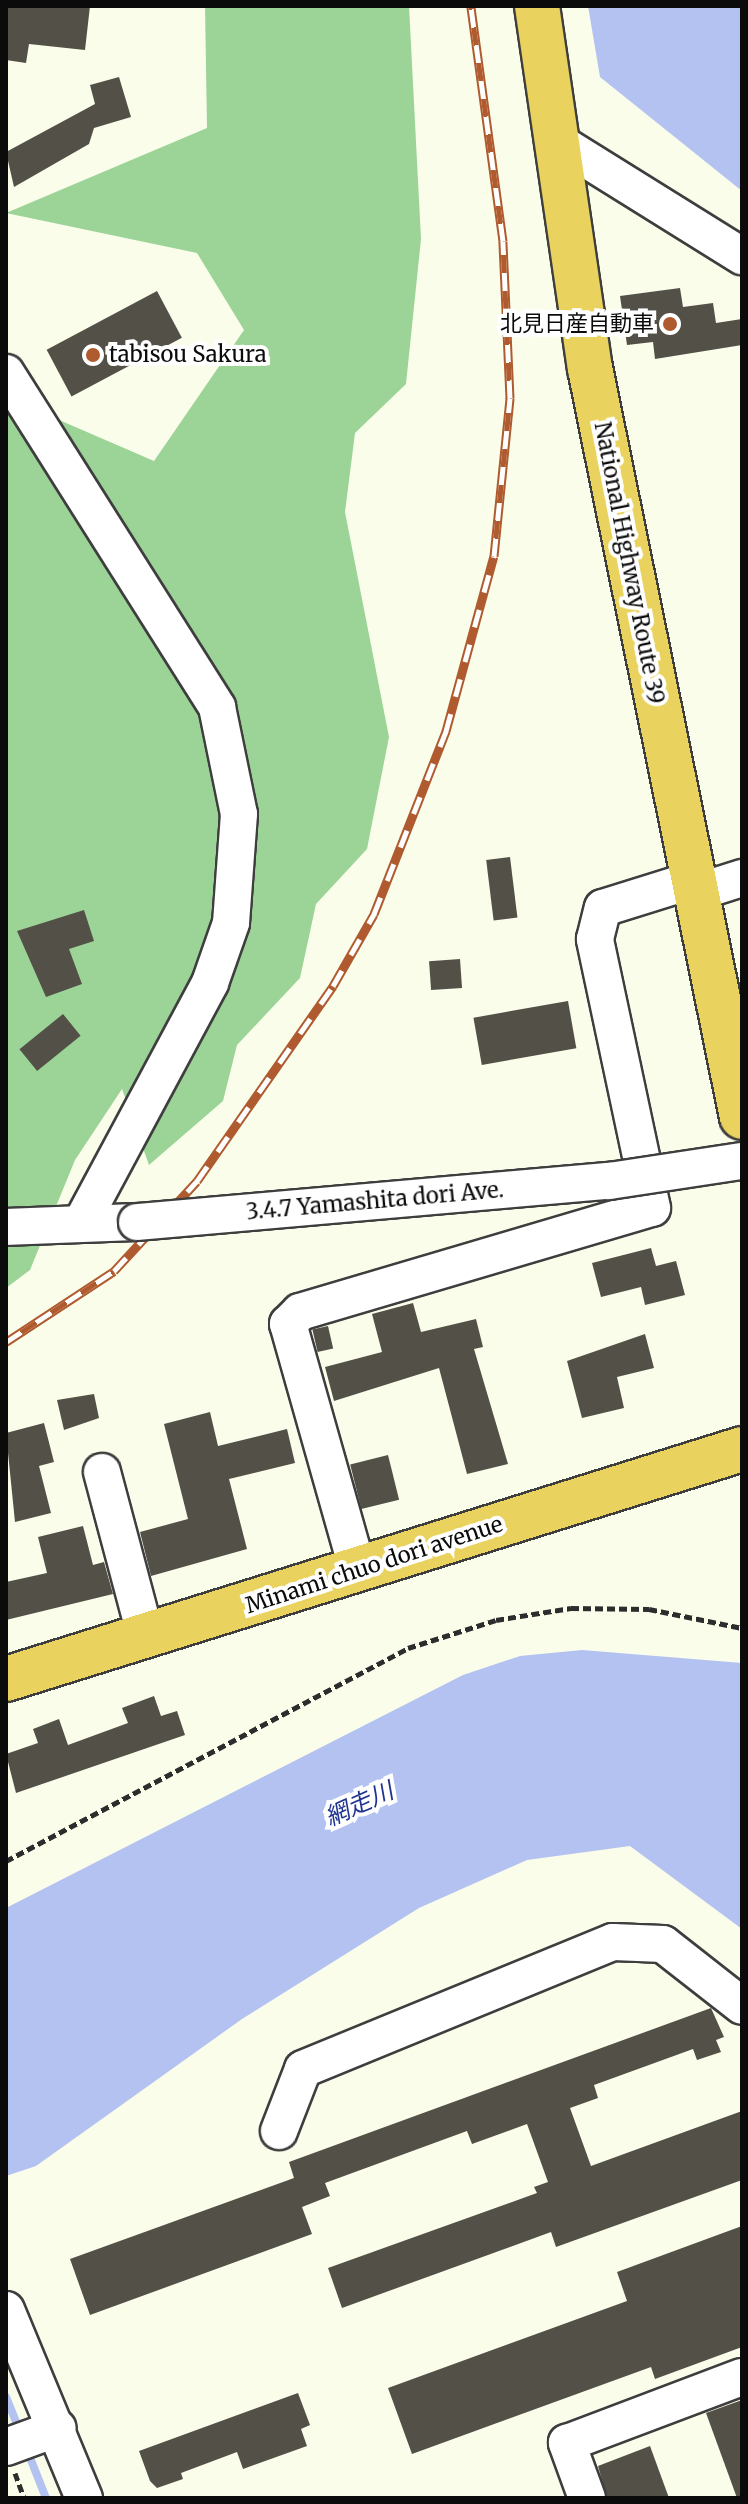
<!DOCTYPE html>
<meta charset="utf-8">
<style>
body{margin:0}
#map{position:relative;width:748px;height:2504px;overflow:hidden;background:#fafdea;font-family:Merriweather,"Noto Sans JP",serif}
div>[style]{position:absolute}
.forest>*{inset:0;background:#9cd498}
.water>*{inset:0;background:#b3c2f1}
.stream>*{height:8px;margin:-4px;padding:0 4px;transform-origin:4px;border-radius:4px;background:#b3c2f1}
.building>*{inset:0;background:#535048;transform-origin:0 0}
.path>*{height:5px;margin-top:-2.5px;transform-origin:0;background:repeating-linear-gradient(90deg,#2d2d2d 0 8px,transparent 0 12px)}
.roads{filter:drop-shadow(2px 0 #3e3e3e) drop-shadow(-2px 0 #3e3e3e) drop-shadow(0 2px #3e3e3e) drop-shadow(0 -2px #3e3e3e)}
.minor>*{height:36px;margin:-18px;padding:0 18px;transform-origin:18px;border-radius:18px;background:#fff}
.highway>*{height:44px;margin:-22px;padding:0 22px;transform-origin:22px;border-radius:22px;background:#e9d25d}
.rail>*{height:9px;margin-top:-4.5px;transform-origin:0;background:repeating-linear-gradient(90deg,#fff 0 18px,#af5a2f 0 36px);box-sizing:border-box;border-block:2px solid #af5a2f}
.bridges{filter:drop-shadow(2px 0 #3e3e3e) drop-shadow(-2px 0 #3e3e3e) drop-shadow(0 2px #3e3e3e) drop-shadow(0 -2px #3e3e3e)}
.minor-bridge>*{height:36px;margin:-18px;padding:0 18px;transform-origin:18px;border-radius:18px;background:#fff}
.dots>*{width:22px;height:22px;translate:-50% -50%;box-sizing:border-box;border:4px solid #fff;border-radius:50%}
span{translate:-50% -50%;white-space:nowrap;text-align:center;line-height:1.15;-webkit-text-stroke:8px #fff;paint-order:stroke}
.poi-label{font-size:22px;color:#0b0b0b}
.right{translate:-100% -50%;text-align:right}
.left{translate:0 -50%;text-align:left}
.street-label{font-size:22px;color:#0b0b0b}
.water-label{font-size:24px;color:#1f3492;font-style:italic}
.frame{position:absolute;inset:0;border:8px solid #0b0b0b;pointer-events:none}
</style>
<div id="map">
<div class="forest">
<i style="clip-path:polygon(205px 6px,409px 6px,421px 239px,406px 384px,355px 433px,345px 512px,389px 737px,367px 849px,316px 904px,300px 978px,237px 1045px,223px 1101px,149px 1165px,122px 1089px,75px 1160px,30px 1270px,6px 1288px,6px 397px,154px 461px,244px 330px,197px 253px,6px 213px,207px 128px)"></i>
</div>
<div class="water">
<i style="clip-path:polygon(588px 6px,742px 6px,742px 191px,600px 77px)"></i>
<i style="clip-path:polygon(582px 1650px,742px 1663px,742px 1929px,630px 1846px,527px 1860px,419px 1908px,242px 2019px,36px 2166px,6px 2176px,6px 1908px,463px 1675px,520px 1656px)"></i>
</div>
<div class="stream">
<i style="left:6px;top:2397px;width:40px;rotate:68deg"></i>
<i style="left:27px;top:2450px;width:52px;rotate:68.4deg"></i>
</div>
<div class="building">
<i style="clip-path:polygon(6px 6px,90px 6px,85px 50px,29px 44px,26px 63px,6px 60px)"></i>
<i style="clip-path:polygon(119px 77px,131px 117px,94px 128px,89px 144px,14px 187px,6px 152px,95px 104px,90px 85px)"></i>
<i style="clip-path:polygon(680px 288px,683px 307px,713px 303px,716px 323px,742px 319px,742px 345px,655px 359px,653px 342px,627px 345px,620px 296px)"></i>
<i style="left:157px;top:291px;width:53px;height:125px;rotate:62deg"></i>
<i style="left:510px;top:857px;width:61px;height:24px;rotate:83deg"></i>
<i style="clip-path:polygon(84px 910px,94px 941px,69px 949px,82px 984px,46px 997px,17px 931px)"></i>
<i style="left:460px;top:959px;width:29px;height:31px;rotate:86deg"></i>
<i style="left:568px;top:1001px;width:48px;height:96px;rotate:80deg"></i>
<i style="left:63px;top:1014px;width:28px;height:56px;rotate:51deg"></i>
<i style="clip-path:polygon(651px 1248px,656px 1266px,676px 1261px,685px 1295px,645px 1305px,641px 1287px,601px 1297px,592px 1263px)"></i>
<i style="clip-path:polygon(413px 1303px,421px 1332px,476px 1319px,483px 1347px,474px 1349px,508px 1464px,467px 1474px,439px 1368px,334px 1401px,325px 1367px,382px 1352px,372px 1314px)"></i>
<i style="left:328px;top:1326px;width:23px;height:16px;rotate:77deg"></i>
<i style="clip-path:polygon(645px 1334px,654px 1368px,617px 1377px,624px 1408px,582px 1418px,567px 1361px)"></i>
<i style="clip-path:polygon(94px 1394px,99px 1418px,64px 1430px,57px 1400px)"></i>
<i style="clip-path:polygon(210px 1412px,218px 1446px,287px 1429px,295px 1463px,229px 1479px,247px 1549px,151px 1576px,140px 1532px,188px 1519px,164px 1424px)"></i>
<i style="clip-path:polygon(44px 1423px,54px 1462px,39px 1466px,51px 1513px,15px 1522px,6px 1433px)"></i>
<i style="left:388px;top:1455px;width:46px;height:39px;rotate:76deg"></i>
<i style="clip-path:polygon(83px 1526px,93px 1565px,104px 1562px,113px 1594px,6px 1620px,6px 1582px,47px 1573px,38px 1537px)"></i>
<i style="clip-path:polygon(154px 1696px,161px 1716px,177px 1711px,185px 1735px,16px 1793px,6px 1754px,38px 1743px,33px 1729px,59px 1719px,68px 1745px,128px 1723px,122px 1708px)"></i>
<i style="clip-path:polygon(711px 2008px,724px 2037px,716px 2040px,721px 2052px,697px 2060px,693px 2049px,594px 2085px,598px 2098px,570px 2108px,591px 2166px,742px 2111px,742px 2180px,556px 2247px,551px 2232px,342px 2308px,328px 2268px,537px 2193px,534px 2187px,548px 2182px,527px 2124px,472px 2144px,467px 2131px,325px 2183px,330px 2196px,302px 2207px,312px 2234px,90px 2315px,70px 2259px,294px 2178px,289px 2162px)"></i>
<i style="clip-path:polygon(742px 2226px,742px 2347px,655px 2379px,651px 2367px,412px 2454px,388px 2388px,627px 2301px,617px 2272px)"></i>
<i style="clip-path:polygon(298px 2393px,310px 2425px,301px 2429px,307px 2446px,243px 2469px,237px 2452px,181px 2473px,183px 2479px,157px 2488px,150px 2481px,139px 2451px)"></i>
<i style="clip-path:polygon(742px 2400px,742px 2498px,737px 2498px,706px 2413px)"></i>
<i style="clip-path:polygon(650px 2446px,669px 2498px,607px 2498px,598px 2466px)"></i>
</div>
<div class="path">
<i style="left:6px;top:1861px;width:455px;rotate:-27.9deg"></i>
<i style="left:408px;top:1648px;width:92px;rotate:-17.7deg"></i>
<i style="left:496px;top:1620px;width:76px;rotate:-9.1deg"></i>
<i style="left:571px;top:1608px;width:78px;rotate:0.7deg"></i>
<i style="left:649px;top:1609px;width:95px;rotate:11.5deg"></i>
<i style="left:15px;top:2473px;width:27px;rotate:70deg"></i>
</div>
<div class="roads">
<div class="minor">
<i style="left:557px;top:141px;width:218px;rotate:31.9deg"></i>
<i style="left:6px;top:373px;width:395px;rotate:57.7deg"></i>
<i style="left:217px;top:707px;width:109px;rotate:78.4deg"></i>
<i style="left:239px;top:814px;width:109px;rotate:94.2deg"></i>
<i style="left:231px;top:923px;width:64px;rotate:109.3deg"></i>
<i style="left:210px;top:983px;width:271px;rotate:118.2deg"></i>
<i style="left:695px;top:893px;width:49px;rotate:-17.7deg"></i>
<i style="left:6px;top:1227px;width:131px;rotate:-2.2deg"></i>
<i style="left:102px;top:1472px;width:171px;rotate:75.1deg"></i>
<i style="left:358px;top:1571px;width:257px;rotate:-105.8deg"></i>
<i style="left:288px;top:1324px;width:17px;rotate:-45deg"></i>
<i style="left:300px;top:1312px;width:367px;rotate:-16.5deg"></i>
<i style="left:652px;top:1208px;width:275px;rotate:-102deg"></i>
<i style="left:595px;top:939px;width:32px;rotate:-76deg"></i>
<i style="left:603px;top:908px;width:94px;rotate:-17.3deg"></i>
<i style="left:279px;top:2131px;width:66px;rotate:-68.8deg"></i>
<i style="left:303px;top:2069px;width:335px;rotate:-22.3deg"></i>
<i style="left:613px;top:1942px;width:50px;rotate:2.3deg"></i>
<i style="left:663px;top:1944px;width:100px;rotate:38.1deg"></i>
<i style="left:6px;top:2310px;width:204px;rotate:67.5deg"></i>
<i style="left:6px;top:2447px;width:55px;rotate:-20.1deg"></i>
<i style="left:587px;top:2498px;width:59px;rotate:-110deg"></i>
<i style="left:567px;top:2443px;width:187px;rotate:-20.7deg"></i>
</div>
<div class="highway">
<i style="left:537px;top:6px;width:366px;rotate:81.7deg"></i>
<i style="left:590px;top:368px;width:764px;rotate:78.53deg"></i>
<i style="left:6px;top:1679px;width:771px;rotate:-17.35deg"></i>
</div>
</div>
<div class="rail">
<i style="left:6px;top:1342px;width:129px;rotate:-33.3deg"></i>
<i style="left:114px;top:1271px;width:122px;rotate:-47.3deg"></i>
<i style="left:197px;top:1181px;width:238px;rotate:-55.1deg"></i>
<i style="left:333px;top:986px;width:83px;rotate:-60.3deg"></i>
<i style="left:374px;top:914px;width:197px;rotate:-68.5deg"></i>
<i style="left:446px;top:731px;width:181px;rotate:-74.7deg"></i>
<i style="left:494px;top:556px;width:159px;rotate:-84.2deg"></i>
<i style="left:510px;top:398px;width:157px;rotate:-92.6deg"></i>
<i style="left:503px;top:241px;width:237px;rotate:-97.8deg"></i>
</div>
<div class="bridges">
<div class="minor-bridge">
<i style="left:137px;top:1222px;width:474px;rotate:-5deg"></i>
<i style="left:609px;top:1181px;width:134px;rotate:-8.6deg"></i>
</div>
</div>
<div class="dots">
<i style="left:670px;top:324px;background:#af5a2f"></i>
<i style="left:93px;top:355px;background:#af5a2f"></i>
</div>
<div class="poi-label">
<span class="right" style="left:654px;top:324px">北見日産自動車</span>
<span class="left" style="left:109px;top:355px">tabisou Sakura</span>
</div>
<div class="street-label">
<span style="left:629px;top:563px;rotate:79deg">National Highway Route 39</span>
<span style="left:375px;top:1201px;rotate:-5deg">3.4.7 Yamashita dori Ave.</span>
<span style="left:374px;top:1565px;rotate:-18deg">Minami chuo dori avenue</span>
</div>
<div class="water-label">
<span style="left:359px;top:1804px;rotate:-24deg">網走川</span>
</div>
<div class="frame"></div>
</div>
